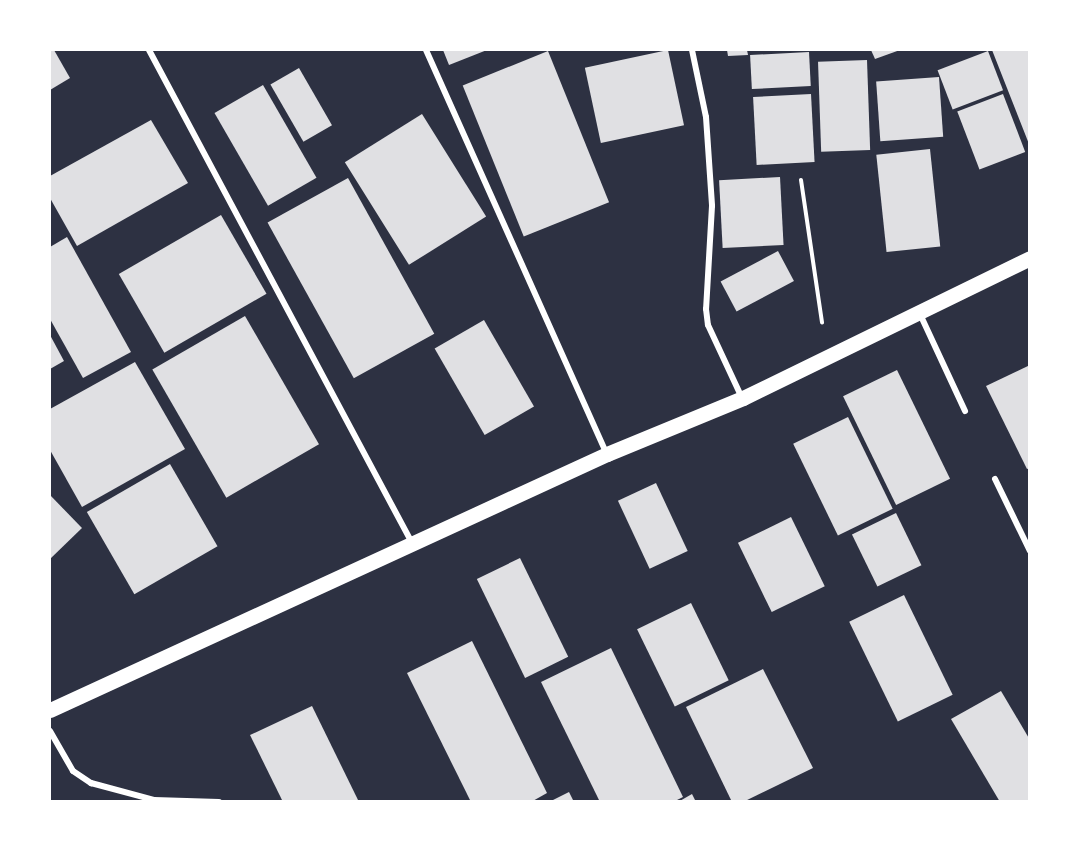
<!DOCTYPE html>
<style>
body{margin:0}
#map{position:relative;width:1079px;height:851px;overflow:hidden;background:#2d3142;font-family:Spectral,serif}
div>[style]{position:absolute}
.building>*{inset:0;background:#e0e0e3;transform-origin:0 0}
.path>*{height:4px;margin:-2px;padding:0 2px;transform-origin:2px;border-radius:2px;background:#fff}
.minor>*{height:6px;margin:-3px;padding:0 3px;transform-origin:3px;border-radius:3px;background:#fff}
.primary>*{height:15px;margin:-7.5px;padding:0 7.5px;transform-origin:7.5px;border-radius:7.5px;background:#fff}
span{translate:-50% -50%;white-space:nowrap;text-align:center;line-height:1.15;-webkit-text-stroke:6px #fff;paint-order:stroke}
.frame{position:absolute;inset:0;border:51px solid #fff;pointer-events:none}
</style>
<div id="map">
<div class="building">
<i style="clip-path:polygon(50px 50px,54px 50px,70px 78px,50px 90px)"></i>
<i style="clip-path:polygon(443px 50px,487px 50px,449px 65px)"></i>
<i style="left:668px;top:50px;width:77px;height:85px;rotate:78deg"></i>
<i style="clip-path:polygon(727px 50px,747px 50px,748px 55px,728px 56px)"></i>
<i style="clip-path:polygon(871px 50px,900px 50px,875px 59px)"></i>
<i style="clip-path:polygon(992px 50px,1030px 50px,1030px 144px,1029px 144px)"></i>
<i style="left:548px;top:51px;width:163px;height:92px;rotate:68deg"></i>
<i style="left:988px;top:51px;width:42px;height:54px;rotate:69deg"></i>
<i style="left:809px;top:52px;width:34px;height:59px;rotate:87deg"></i>
<i style="left:867px;top:60px;width:90px;height:49px;rotate:88deg"></i>
<i style="left:299px;top:68px;width:66px;height:33px;rotate:60deg"></i>
<i style="left:939px;top:77px;width:60px;height:63px;rotate:86deg"></i>
<i style="left:263px;top:85px;width:107px;height:56px;rotate:60deg"></i>
<i style="left:811px;top:94px;width:68px;height:58px;rotate:87deg"></i>
<i style="left:1003px;top:94px;width:62px;height:49px;rotate:69deg"></i>
<i style="left:422px;top:114px;width:121px;height:91px;rotate:58deg"></i>
<i style="clip-path:polygon(151px 120px,188px 183px,77px 246px,50px 198px,50px 176px)"></i>
<i style="left:930px;top:149px;width:98px;height:54px;rotate:84deg"></i>
<i style="left:780px;top:177px;width:68px;height:61px;rotate:87deg"></i>
<i style="left:348px;top:178px;width:178px;height:92px;rotate:61deg"></i>
<i style="left:221px;top:215px;width:91px;height:118px;rotate:60deg"></i>
<i style="clip-path:polygon(67px 237px,131px 352px,83px 378px,50px 319px,50px 247px)"></i>
<i style="left:778px;top:251px;width:34px;height:65px;rotate:62deg"></i>
<i style="left:245px;top:316px;width:148px;height:107px;rotate:60deg"></i>
<i style="left:484px;top:320px;width:100px;height:57px;rotate:60deg"></i>
<i style="clip-path:polygon(50px 335px,64px 361px,50px 369px)"></i>
<i style="clip-path:polygon(135px 362px,185px 449px,82px 507px,50px 450px,50px 409px)"></i>
<i style="clip-path:polygon(1030px 365px,1030px 468px,1027px 469px,986px 386px)"></i>
<i style="left:897px;top:370px;width:121px;height:60px;rotate:64deg"></i>
<i style="left:848px;top:417px;width:102px;height:61px;rotate:64deg"></i>
<i style="left:170px;top:464px;width:95px;height:96px;rotate:60deg"></i>
<i style="left:656px;top:483px;width:75px;height:42px;rotate:65deg"></i>
<i style="clip-path:polygon(50px 495px,82px 528px,50px 559px)"></i>
<i style="left:896px;top:513px;width:58px;height:49px;rotate:64deg"></i>
<i style="left:791px;top:517px;width:77px;height:59px;rotate:64deg"></i>
<i style="left:520px;top:558px;width:110px;height:48px;rotate:64deg"></i>
<i style="left:904px;top:595px;width:111px;height:61px;rotate:64deg"></i>
<i style="left:691px;top:603px;width:86px;height:60px;rotate:64deg"></i>
<i style="clip-path:polygon(472px 641px,547px 793px,531px 802px,471px 802px,407px 673px)"></i>
<i style="clip-path:polygon(611px 648px,683px 797px,673px 802px,600px 802px,541px 682px)"></i>
<i style="clip-path:polygon(763px 669px,813px 768px,743px 802px,732px 802px,686px 707px)"></i>
<i style="clip-path:polygon(1001px 691px,1030px 740px,1030px 802px,1000px 802px,951px 719px)"></i>
<i style="clip-path:polygon(312px 706px,359px 802px,283px 802px,250px 735px)"></i>
<i style="clip-path:polygon(569px 792px,574px 802px,549px 802px)"></i>
<i style="clip-path:polygon(692px 794px,696px 802px,678px 802px)"></i>
</div>
<div class="path">
<i style="left:801px;top:180px;width:144px;rotate:81.6deg"></i>
</div>
<div class="minor">
<i style="left:149px;top:50px;width:559px;rotate:61.92deg"></i>
<i style="left:426px;top:50px;width:443px;rotate:65.9deg"></i>
<i style="left:692px;top:50px;width:68px;rotate:78.2deg"></i>
<i style="left:706px;top:117px;width:89px;rotate:86.1deg"></i>
<i style="left:712px;top:206px;width:103px;rotate:93.3deg"></i>
<i style="left:706px;top:309px;width:16px;rotate:83deg"></i>
<i style="left:708px;top:325px;width:81px;rotate:65deg"></i>
<i style="left:920px;top:314px;width:107px;rotate:65.1deg"></i>
<i style="left:995px;top:479px;width:80px;rotate:64.1deg"></i>
<i style="left:50px;top:731px;width:46px;rotate:60.1deg"></i>
<i style="left:73px;top:771px;width:22px;rotate:34deg"></i>
<i style="left:91px;top:783px;width:65px;rotate:15.1deg"></i>
<i style="left:154px;top:800px;width:65px;rotate:1.8deg"></i>
</div>
<div class="primary">
<i style="left:50px;top:710px;width:613px;rotate:-24.68deg"></i>
<i style="left:607px;top:454px;width:147px;rotate:-22.4deg"></i>
<i style="left:743px;top:398px;width:319px;rotate:-26deg"></i>
</div>
<div class="frame"></div>
</div>
